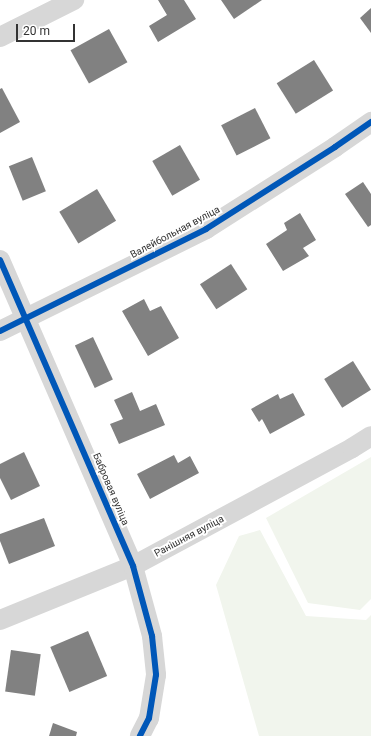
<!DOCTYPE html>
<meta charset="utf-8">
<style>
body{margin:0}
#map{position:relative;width:371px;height:736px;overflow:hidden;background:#fff;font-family:Roboto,sans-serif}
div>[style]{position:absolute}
.green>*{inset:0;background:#f1f5ed}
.building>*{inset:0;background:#818181;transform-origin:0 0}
.minor>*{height:20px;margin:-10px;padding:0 10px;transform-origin:10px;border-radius:10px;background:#d7d7d7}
.cycleway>*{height:6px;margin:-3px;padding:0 3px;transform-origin:3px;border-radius:3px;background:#0057b8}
span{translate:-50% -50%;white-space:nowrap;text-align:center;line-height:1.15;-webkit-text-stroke:4px #fff;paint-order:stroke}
.street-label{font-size:10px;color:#333}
.scale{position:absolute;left:16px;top:24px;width:59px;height:18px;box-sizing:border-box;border:2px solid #333;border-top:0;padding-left:5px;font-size:12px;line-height:14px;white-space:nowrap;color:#333;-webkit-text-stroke:3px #fff;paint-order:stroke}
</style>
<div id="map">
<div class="green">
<i style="clip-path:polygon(371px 457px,371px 599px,360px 610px,308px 603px,266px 518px)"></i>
<i style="clip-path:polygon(260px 530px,306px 616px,366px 620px,371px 615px,371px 736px,259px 736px,216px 585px,239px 536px)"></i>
</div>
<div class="building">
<i style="clip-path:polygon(158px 0,184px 0,196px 19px,158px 42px,149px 26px,167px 15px)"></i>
<i style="clip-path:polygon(221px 0,262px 0,234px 19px)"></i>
<i style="clip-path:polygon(371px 8px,371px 33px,360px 18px)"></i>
<i style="left:109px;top:29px;width:38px;height:44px;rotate:61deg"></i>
<i style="left:314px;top:60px;width:36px;height:44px;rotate:58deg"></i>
<i style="clip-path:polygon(2px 88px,20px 122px,0 133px,0 89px)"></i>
<i style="left:255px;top:108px;width:34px;height:38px;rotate:63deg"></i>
<i style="left:180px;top:145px;width:40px;height:32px;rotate:60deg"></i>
<i style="left:32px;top:157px;width:37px;height:25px;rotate:68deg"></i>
<i style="clip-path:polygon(363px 182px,371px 194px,371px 225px,368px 227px,345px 194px)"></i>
<i style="left:97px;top:189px;width:37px;height:44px;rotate:59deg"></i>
<i style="clip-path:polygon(300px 213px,316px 240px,303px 248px,309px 256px,283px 271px,266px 244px,287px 230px,284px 223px)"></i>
<i style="left:231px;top:264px;width:30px;height:37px;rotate:57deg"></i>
<i style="clip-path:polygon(144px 299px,150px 311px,161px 306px,179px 338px,148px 356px,122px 311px)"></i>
<i style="left:93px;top:337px;width:47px;height:20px;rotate:65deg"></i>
<i style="left:353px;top:361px;width:34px;height:34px;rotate:58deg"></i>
<i style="clip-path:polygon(132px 392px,140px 411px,156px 404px,165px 425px,119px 444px,110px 424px,123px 419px,114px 400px)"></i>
<i style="clip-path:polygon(293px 393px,305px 415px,270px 434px,262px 419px,259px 422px,251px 409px,278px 394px,280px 399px)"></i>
<i style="clip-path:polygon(24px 452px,40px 486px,11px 500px,0 478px,0 464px)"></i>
<i style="clip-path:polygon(174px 455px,178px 463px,190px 456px,199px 473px,150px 499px,137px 474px)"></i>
<i style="clip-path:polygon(44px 518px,55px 546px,9px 564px,0 541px,0 534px)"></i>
<i style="left:88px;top:631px;width:49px;height:41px;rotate:67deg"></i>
<i style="left:11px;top:650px;width:30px;height:42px;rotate:8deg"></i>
<i style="clip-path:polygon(53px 723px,77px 732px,76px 736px,49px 736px)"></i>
</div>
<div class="minor">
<i style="left:0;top:37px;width:83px;rotate:-26.6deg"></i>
<i style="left:0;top:260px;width:334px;rotate:66.5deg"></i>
<i style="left:133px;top:566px;width:73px;rotate:74.8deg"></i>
<i style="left:152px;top:636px;width:39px;rotate:84deg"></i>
<i style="left:156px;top:675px;width:44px;rotate:99.2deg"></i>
<i style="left:149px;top:718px;width:20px;rotate:117deg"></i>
<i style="left:0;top:331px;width:230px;rotate:-26.3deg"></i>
<i style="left:206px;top:229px;width:153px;rotate:-32.4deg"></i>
<i style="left:335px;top:147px;width:44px;rotate:-34.8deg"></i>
<i style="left:0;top:620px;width:144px;rotate:-22.1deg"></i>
<i style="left:133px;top:566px;width:249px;rotate:-28.3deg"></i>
<i style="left:352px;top:448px;width:22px;rotate:-32deg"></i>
</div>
<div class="cycleway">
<i style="left:0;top:260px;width:334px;rotate:66.5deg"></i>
<i style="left:133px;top:566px;width:73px;rotate:74.8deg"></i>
<i style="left:152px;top:636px;width:39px;rotate:84deg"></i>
<i style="left:156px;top:675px;width:44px;rotate:99.2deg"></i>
<i style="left:149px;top:718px;width:20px;rotate:117deg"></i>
<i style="left:0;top:331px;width:230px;rotate:-26.3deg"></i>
<i style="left:206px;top:229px;width:153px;rotate:-32.4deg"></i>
<i style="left:335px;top:147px;width:44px;rotate:-34.8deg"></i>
</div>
<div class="street-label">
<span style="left:175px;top:232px;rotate:-28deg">Валейбольная вуліца</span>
<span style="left:111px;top:489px;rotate:67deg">Бабровая вуліца</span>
<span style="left:189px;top:536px;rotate:-28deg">Ранішняя вуліца</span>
</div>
<div class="scale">20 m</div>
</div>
